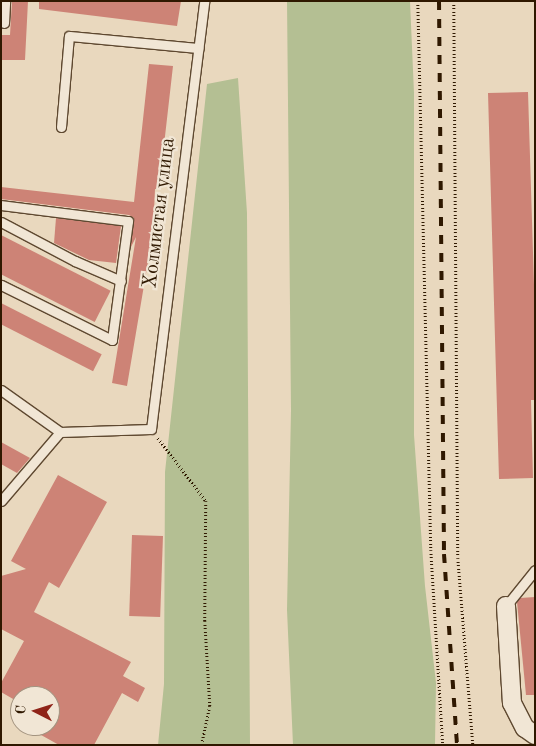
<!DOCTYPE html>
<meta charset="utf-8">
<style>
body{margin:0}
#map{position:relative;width:536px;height:746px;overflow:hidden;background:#e9d8be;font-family:"Old Standard TT",serif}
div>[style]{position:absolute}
.green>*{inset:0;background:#b4bf93}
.building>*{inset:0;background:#cd8376;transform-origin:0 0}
.path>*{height:2.5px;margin-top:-1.25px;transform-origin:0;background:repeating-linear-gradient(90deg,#2f1800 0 1px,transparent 0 3.5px)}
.roads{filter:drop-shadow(1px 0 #5e4830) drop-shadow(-1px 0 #5e4830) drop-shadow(0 1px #5e4830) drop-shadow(0 -1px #5e4830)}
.lane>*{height:9px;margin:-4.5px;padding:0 4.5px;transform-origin:4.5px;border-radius:4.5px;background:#f1e6d5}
.street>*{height:18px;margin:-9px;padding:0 9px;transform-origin:9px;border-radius:9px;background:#f1e6d5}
.rail>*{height:4px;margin-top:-2px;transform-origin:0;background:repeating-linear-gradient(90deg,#2f1800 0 9px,transparent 0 18px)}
span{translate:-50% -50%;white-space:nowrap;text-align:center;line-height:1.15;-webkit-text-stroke:4.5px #f1e6d5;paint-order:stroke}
.street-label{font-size:20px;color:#2f1800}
.frame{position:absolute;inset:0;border:2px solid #2f1800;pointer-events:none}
.north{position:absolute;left:10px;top:686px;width:50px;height:50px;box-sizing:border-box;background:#f1e6d5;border:1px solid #a39480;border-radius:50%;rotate:275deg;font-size:14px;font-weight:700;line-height:20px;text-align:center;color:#2f1800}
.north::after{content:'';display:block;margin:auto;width:18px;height:22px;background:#8f2418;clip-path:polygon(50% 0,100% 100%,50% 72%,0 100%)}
</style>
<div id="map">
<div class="green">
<i style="clip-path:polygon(287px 1px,410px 1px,414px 93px,414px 435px,425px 586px,436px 683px,435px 745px,293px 745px,287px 610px,291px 410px)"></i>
<i style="clip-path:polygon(238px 78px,247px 213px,250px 745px,158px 745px,164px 684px,165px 472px,207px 84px)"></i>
</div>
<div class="building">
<i style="clip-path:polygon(12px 1px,28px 1px,25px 60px,1px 60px,1px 35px,10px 35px)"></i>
<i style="clip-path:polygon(39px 1px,181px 1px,177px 26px,39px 9px)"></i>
<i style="clip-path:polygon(149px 64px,173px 66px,159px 189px,155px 189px,153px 232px,127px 386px,112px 383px,136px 237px,130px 249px,134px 218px,129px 215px,1px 199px,1px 187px,134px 202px)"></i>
<i style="clip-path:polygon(528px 92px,535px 317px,535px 400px,531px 400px,533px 478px,499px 479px,488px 93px)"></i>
<i style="clip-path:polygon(56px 218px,121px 226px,116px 263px,89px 260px,54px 243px)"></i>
<i style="left:1px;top:235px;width:123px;height:35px;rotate:27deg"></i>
<i style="left:1px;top:303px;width:113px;height:19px;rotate:27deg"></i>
<i style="clip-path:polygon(1px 442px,30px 458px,17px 473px,1px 464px)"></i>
<i style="clip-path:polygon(58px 475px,107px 502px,59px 588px,49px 582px,34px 612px,131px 662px,123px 676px,145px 688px,138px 702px,122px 693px,94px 745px,59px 745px,25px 726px,50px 726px,50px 696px,20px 696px,20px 703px,1px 692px,1px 683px,24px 641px,1px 629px,1px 576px,26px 569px,11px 561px)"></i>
<i style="left:132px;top:535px;width:31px;height:81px;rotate:2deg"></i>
<i style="clip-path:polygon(535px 597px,535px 695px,526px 695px,517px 602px,520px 598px)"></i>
</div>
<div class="path">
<i style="left:418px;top:1px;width:549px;rotate:88.64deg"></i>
<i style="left:431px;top:550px;width:195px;rotate:86.5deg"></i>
<i style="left:454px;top:1px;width:557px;rotate:89.59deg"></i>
<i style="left:458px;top:558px;width:188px;rotate:85.4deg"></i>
<i style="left:158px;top:438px;width:79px;rotate:52.7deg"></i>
<i style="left:206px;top:501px;width:120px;rotate:90.5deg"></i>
<i style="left:205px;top:621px;width:85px;rotate:86.6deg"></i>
<i style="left:210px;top:706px;width:40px;rotate:102deg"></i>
</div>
<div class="roads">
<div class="lane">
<i style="left:4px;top:23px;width:22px;rotate:-87deg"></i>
<i style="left:61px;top:127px;width:91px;rotate:-85deg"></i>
<i style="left:69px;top:36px;width:130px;rotate:5.3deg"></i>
<i style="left:1px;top:205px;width:128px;rotate:7.2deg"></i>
<i style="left:128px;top:221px;width:120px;rotate:97.7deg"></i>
<i style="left:112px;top:340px;width:124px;rotate:-153.6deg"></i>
<i style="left:1px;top:222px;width:84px;rotate:27.8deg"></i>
<i style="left:75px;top:261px;width:50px;rotate:23.5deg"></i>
<i style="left:1px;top:390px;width:72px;rotate:35.4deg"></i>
<i style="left:60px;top:432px;width:91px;rotate:-1.9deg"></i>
<i style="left:151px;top:429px;width:431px;rotate:-82.9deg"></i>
<i style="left:1px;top:501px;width:91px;rotate:-49.5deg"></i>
<i style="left:506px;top:606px;width:46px;rotate:-51.1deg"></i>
</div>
<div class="street">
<i style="left:506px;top:606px;width:97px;rotate:86.5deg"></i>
<i style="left:512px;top:703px;width:28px;rotate:63deg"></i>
<i style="left:525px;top:728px;width:12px;rotate:35deg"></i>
</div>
</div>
<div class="rail">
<i style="left:439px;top:1px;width:553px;rotate:89.48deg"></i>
<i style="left:444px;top:554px;width:191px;rotate:86.1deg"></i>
</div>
<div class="street-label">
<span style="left:160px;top:213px;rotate:-83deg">Холмистая улица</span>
</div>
<div class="frame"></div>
<div class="north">С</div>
</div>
